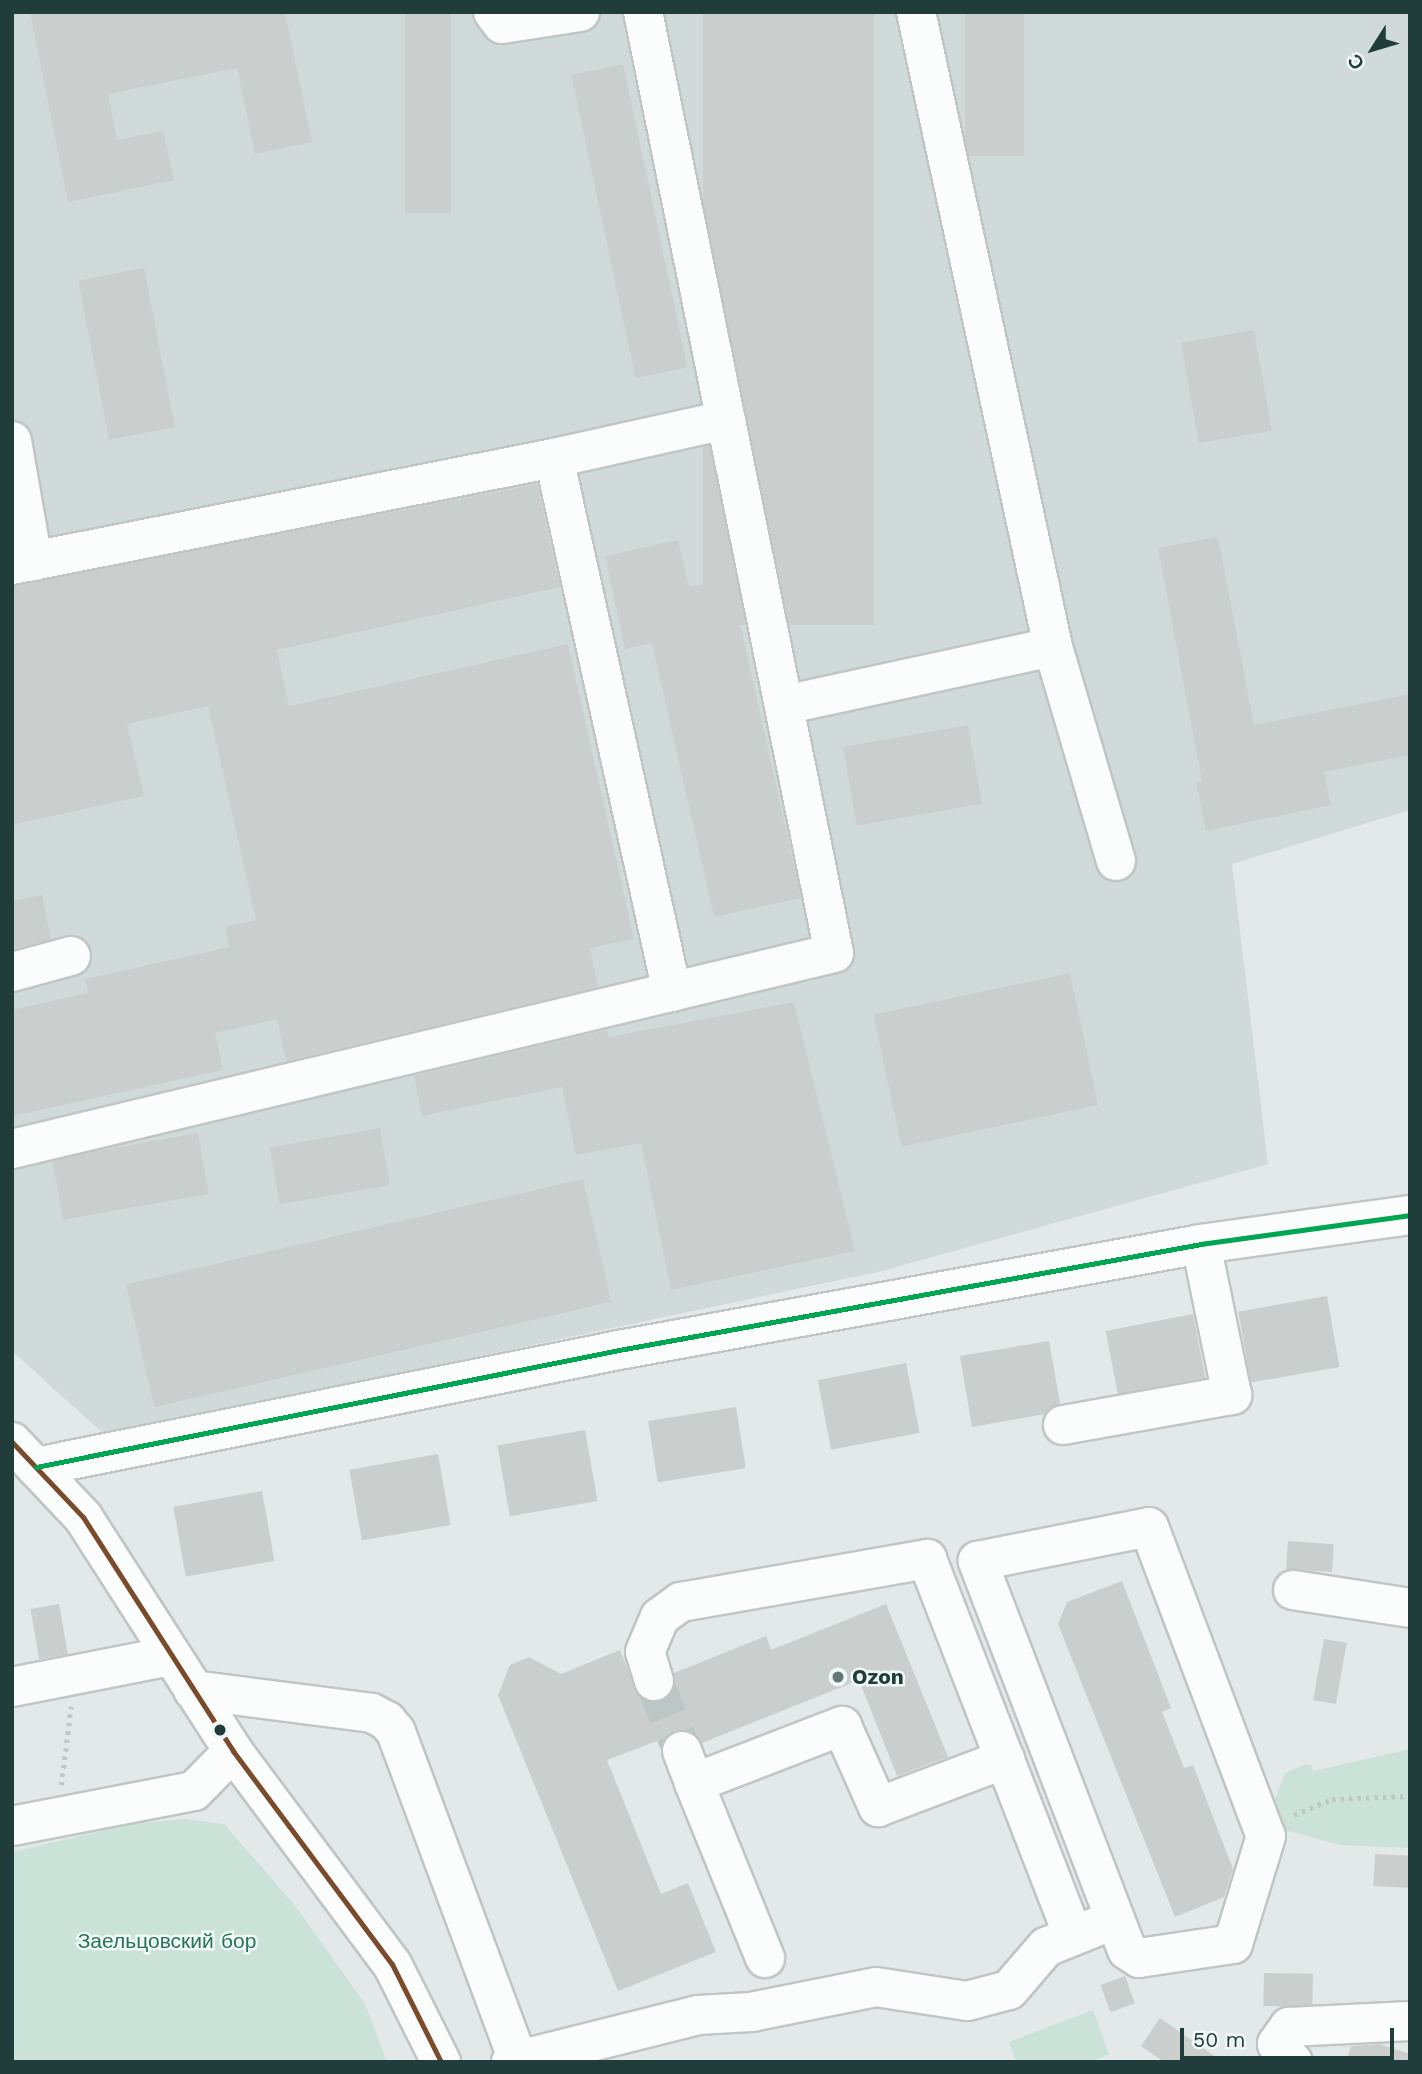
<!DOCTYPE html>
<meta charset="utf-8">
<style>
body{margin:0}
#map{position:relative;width:1422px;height:2074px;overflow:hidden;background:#e3e8e8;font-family:"Work Sans",sans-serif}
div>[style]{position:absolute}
.built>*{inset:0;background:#d0dad8}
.green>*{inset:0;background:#cbe2d8}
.building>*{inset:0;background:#cacfce;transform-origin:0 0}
.minor-tunnel>*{height:38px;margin-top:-19px;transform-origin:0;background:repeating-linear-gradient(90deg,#bcc6c5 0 38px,transparent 0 57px)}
.path>*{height:4.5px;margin-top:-2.25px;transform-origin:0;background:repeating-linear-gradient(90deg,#c0c8c7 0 3.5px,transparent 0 8.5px)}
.roads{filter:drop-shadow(2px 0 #c0c5c5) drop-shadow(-2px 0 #c0c5c5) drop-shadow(0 2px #c0c5c5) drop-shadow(0 -2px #c0c5c5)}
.minor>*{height:38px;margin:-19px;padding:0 19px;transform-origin:19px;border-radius:19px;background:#fbfcfc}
.bus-1>*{height:5px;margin:-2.5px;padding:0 2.5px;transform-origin:2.5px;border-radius:2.5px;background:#7a4b2a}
.bus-2>*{height:5px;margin:-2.5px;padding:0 2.5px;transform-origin:2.5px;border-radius:2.5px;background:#00a651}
.dots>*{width:19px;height:19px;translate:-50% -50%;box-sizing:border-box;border:4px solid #f0f8f6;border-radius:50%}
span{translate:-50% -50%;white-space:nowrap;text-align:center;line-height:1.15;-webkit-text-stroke:5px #f0f8f6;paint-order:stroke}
.poi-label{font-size:21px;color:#203c3b;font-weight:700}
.left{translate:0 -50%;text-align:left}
.park-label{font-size:21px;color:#297458}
.frame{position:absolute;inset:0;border:14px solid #203c3b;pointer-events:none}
.north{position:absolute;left:1338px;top:14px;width:70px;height:70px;-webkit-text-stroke:5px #f0f8f6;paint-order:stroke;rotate:233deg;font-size:19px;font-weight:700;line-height:28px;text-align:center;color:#203c3b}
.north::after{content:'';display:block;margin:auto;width:24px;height:32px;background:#203c3b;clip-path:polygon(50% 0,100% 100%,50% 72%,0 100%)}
.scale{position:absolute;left:1180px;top:2028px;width:214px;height:32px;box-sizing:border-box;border:4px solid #203c3b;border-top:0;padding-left:9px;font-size:21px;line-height:24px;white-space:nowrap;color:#203c3b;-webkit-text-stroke:5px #f0f8f6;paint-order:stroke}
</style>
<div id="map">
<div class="built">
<i style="clip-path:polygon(12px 12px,1410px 12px,1410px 810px,1232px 864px,1268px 1164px,882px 1271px,105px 1435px,12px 1351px)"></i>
</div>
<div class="green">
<i style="clip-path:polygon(1410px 1749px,1410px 1848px,1341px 1845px,1285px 1830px,1273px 1805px,1285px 1773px,1303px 1765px,1311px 1765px,1313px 1771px)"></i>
<i style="clip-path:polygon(184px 1819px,224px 1824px,296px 1907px,365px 2004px,387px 2062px,12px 2062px,12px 1852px,132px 1824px)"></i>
<i style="clip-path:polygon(1093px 2010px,1109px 2054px,1090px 2062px,1016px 2062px,1009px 2042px)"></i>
</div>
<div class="building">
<i style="clip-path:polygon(30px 12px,285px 12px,312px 142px,255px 154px,237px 68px,108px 94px,117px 140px,163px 131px,174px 180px,68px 202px)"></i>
<i style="left:405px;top:12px;width:46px;height:201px"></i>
<i style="left:703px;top:12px;width:171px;height:613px"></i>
<i style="left:965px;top:12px;width:59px;height:144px"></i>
<i style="left:623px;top:64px;width:310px;height:53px;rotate:78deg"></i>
<i style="left:144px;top:268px;width:162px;height:67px;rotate:79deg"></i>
<i style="left:1254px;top:330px;width:102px;height:74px;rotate:80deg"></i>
<i style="clip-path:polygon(537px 484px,560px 587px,277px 650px,289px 706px,568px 644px,634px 939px,590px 948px,598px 987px,286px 1061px,277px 1019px,215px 1033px,223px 1070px,12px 1116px,12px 1010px,88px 993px,85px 979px,229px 947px,225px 927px,256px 920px,208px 706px,127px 724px,144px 796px,12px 825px,12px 586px)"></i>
<i style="clip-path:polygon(1218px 537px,1254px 725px,1410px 694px,1410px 755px,1324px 772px,1331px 805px,1206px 831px,1196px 782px,1202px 781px,1158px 548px)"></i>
<i style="clip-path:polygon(678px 540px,689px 587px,730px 578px,801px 898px,714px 917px,652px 643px,625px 649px,605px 556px)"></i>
<i style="left:968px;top:725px;width:80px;height:127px;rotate:80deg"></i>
<i style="clip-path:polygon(42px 895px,51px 939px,12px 949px,12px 901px)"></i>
<i style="left:1070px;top:973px;width:135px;height:201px;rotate:78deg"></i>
<i style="clip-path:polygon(794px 1002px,855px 1251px,671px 1290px,641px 1143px,576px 1155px,562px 1087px,422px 1116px,414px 1076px,607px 1030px,609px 1037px)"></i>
<i style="left:380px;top:1128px;width:58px;height:112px;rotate:80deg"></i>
<i style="left:198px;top:1133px;width:62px;height:148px;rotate:80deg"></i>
<i style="left:583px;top:1179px;width:126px;height:469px;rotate:77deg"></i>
<i style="left:1327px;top:1296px;width:72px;height:90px;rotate:80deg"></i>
<i style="left:1193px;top:1314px;width:65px;height:89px;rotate:79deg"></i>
<i style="clip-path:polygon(1049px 1341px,1060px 1403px,1045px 1414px,972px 1427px,960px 1356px)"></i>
<i style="left:906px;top:1363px;width:71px;height:90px;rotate:79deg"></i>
<i style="left:736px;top:1407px;width:62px;height:89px;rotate:81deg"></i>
<i style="left:585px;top:1430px;width:72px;height:89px;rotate:80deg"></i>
<i style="left:438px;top:1454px;width:72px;height:90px;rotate:80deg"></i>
<i style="left:262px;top:1491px;width:71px;height:90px;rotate:80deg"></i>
<i style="left:1288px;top:1541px;width:46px;height:28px;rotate:4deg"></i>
<i style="clip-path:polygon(1122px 1581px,1171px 1708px,1162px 1712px,1184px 1768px,1193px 1765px,1233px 1869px,1224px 1897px,1175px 1917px,1058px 1624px,1067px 1602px)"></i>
<i style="left:59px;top:1604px;width:51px;height:29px;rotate:80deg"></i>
<i style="clip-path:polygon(886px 1604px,948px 1757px,897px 1776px,859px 1680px,702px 1743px,695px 1734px,675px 1730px,660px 1748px,657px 1741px,607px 1760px,661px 1894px,688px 1883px,716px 1952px,618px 1991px,498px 1695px,510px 1665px,529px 1657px,561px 1674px,620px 1650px,639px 1697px,660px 1702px,675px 1686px,674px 1673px,766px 1636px,771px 1650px)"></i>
<i style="left:1324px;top:1639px;width:23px;height:62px;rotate:10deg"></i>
<i style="left:1375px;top:1854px;width:35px;height:32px;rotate:3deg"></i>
<i style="left:1264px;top:1973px;width:49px;height:33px;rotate:1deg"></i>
<i style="left:1125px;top:1976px;width:29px;height:26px;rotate:70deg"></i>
<i style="clip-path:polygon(1160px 2018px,1223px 2062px,1164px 2062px,1141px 2046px)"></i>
<i style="clip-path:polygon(1379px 2044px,1410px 2054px,1410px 2062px,1346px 2062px,1351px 2046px)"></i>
</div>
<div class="minor-tunnel">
<i style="left:654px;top:1681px;width:75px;rotate:68.2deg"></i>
</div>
<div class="path">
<i style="left:61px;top:1785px;width:79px;rotate:-82.7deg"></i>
<i style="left:1294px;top:1815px;width:41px;rotate:-22.8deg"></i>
<i style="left:1332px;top:1799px;width:78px;rotate:-2.2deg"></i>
</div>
<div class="roads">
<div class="minor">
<i style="left:493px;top:12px;width:15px;rotate:53deg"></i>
<i style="left:502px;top:24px;width:79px;rotate:-8.7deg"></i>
<i style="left:12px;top:441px;width:122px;rotate:80.1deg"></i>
<i style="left:554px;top:458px;width:176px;rotate:-12.5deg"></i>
<i style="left:12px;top:565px;width:552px;rotate:-11.17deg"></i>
<i style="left:554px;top:458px;width:547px;rotate:77.54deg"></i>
<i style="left:1053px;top:647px;width:223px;rotate:73.6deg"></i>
<i style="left:784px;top:705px;width:275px;rotate:-12.2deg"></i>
<i style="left:1053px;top:647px;width:650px;rotate:-102.17deg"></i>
<i style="left:12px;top:972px;width:61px;rotate:-15.2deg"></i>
<i style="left:12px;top:1149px;width:845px;rotate:-13.41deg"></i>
<i style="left:834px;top:953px;width:960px;rotate:-101.47deg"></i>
<i style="left:1063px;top:1425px;width:172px;rotate:-10.1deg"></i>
<i style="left:1232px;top:1395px;width:154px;rotate:-101.6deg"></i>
<i style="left:12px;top:1442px;width:103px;rotate:46.6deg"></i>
<i style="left:83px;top:1517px;width:278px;rotate:57.3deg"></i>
<i style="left:233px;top:1751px;width:266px;rotate:53.3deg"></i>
<i style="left:392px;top:1964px;width:110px;rotate:63.4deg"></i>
<i style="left:36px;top:1467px;width:595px;rotate:-11.35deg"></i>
<i style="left:619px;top:1350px;width:592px;rotate:-10.32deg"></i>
<i style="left:1201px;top:1244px;width:211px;rotate:-7.9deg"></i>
<i style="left:1149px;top:1527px;width:330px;rotate:69.3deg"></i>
<i style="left:1266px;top:1836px;width:113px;rotate:107deg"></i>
<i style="left:1233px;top:1944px;width:95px;rotate:171.5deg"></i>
<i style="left:1139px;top:1958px;width:14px;rotate:-146deg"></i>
<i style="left:1127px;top:1950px;width:417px;rotate:-111deg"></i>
<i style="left:978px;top:1561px;width:174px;rotate:-11.2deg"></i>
<i style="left:1293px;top:1590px;width:118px;rotate:8.7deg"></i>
<i style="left:654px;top:1681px;width:30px;rotate:-107deg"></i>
<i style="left:645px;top:1652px;width:38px;rotate:-67deg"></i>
<i style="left:660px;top:1617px;width:26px;rotate:-36deg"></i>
<i style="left:681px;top:1602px;width:250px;rotate:-9.9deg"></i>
<i style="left:927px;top:1559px;width:404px;rotate:68.8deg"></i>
<i style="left:12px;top:1687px;width:161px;rotate:-11.1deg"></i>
<i style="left:193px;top:1690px;width:180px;rotate:7.3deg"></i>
<i style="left:372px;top:1713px;width:17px;rotate:28deg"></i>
<i style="left:387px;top:1721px;width:14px;rotate:51deg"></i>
<i style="left:396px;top:1732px;width:350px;rotate:69.6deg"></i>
<i style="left:682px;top:1751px;width:34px;rotate:69deg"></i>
<i style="left:694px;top:1783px;width:159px;rotate:-21.1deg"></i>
<i style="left:842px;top:1726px;width:89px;rotate:66deg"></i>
<i style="left:878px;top:1807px;width:136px;rotate:-20.7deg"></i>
<i style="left:694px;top:1783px;width:189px;rotate:67.9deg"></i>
<i style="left:12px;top:1826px;width:185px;rotate:-10.9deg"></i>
<i style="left:194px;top:1791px;width:56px;rotate:-45.7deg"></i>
<i style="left:511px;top:2062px;width:193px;rotate:-14.1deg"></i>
<i style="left:698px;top:2015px;width:53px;rotate:-3.2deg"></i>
<i style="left:751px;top:2012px;width:127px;rotate:-11.3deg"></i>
<i style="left:876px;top:1987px;width:92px;rotate:8.7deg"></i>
<i style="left:967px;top:2001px;width:43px;rotate:-14.7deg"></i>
<i style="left:1009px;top:1990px;width:57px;rotate:-49.3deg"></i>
<i style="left:1046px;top:1947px;width:54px;rotate:-21.8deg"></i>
<i style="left:1293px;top:2062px;width:24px;rotate:-132deg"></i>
<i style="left:1277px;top:2044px;width:21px;rotate:-55deg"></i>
<i style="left:1289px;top:2027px;width:121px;rotate:-2.8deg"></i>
</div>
</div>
<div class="bus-1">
<i style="left:12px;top:1442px;width:103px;rotate:46.6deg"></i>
<i style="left:83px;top:1517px;width:278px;rotate:57.3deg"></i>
<i style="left:233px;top:1751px;width:266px;rotate:53.3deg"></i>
<i style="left:392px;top:1964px;width:110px;rotate:63.4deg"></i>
</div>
<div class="bus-2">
<i style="left:36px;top:1467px;width:595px;rotate:-11.35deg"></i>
<i style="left:619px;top:1350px;width:592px;rotate:-10.32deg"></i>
<i style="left:1201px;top:1244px;width:211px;rotate:-7.9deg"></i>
</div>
<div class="dots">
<i style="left:838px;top:1677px;background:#647878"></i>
<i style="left:220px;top:1730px;background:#203c3b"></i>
</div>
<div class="poi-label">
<span class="left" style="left:852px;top:1677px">Ozon</span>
</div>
<div class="park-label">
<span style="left:167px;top:1941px">Заельцовский бор</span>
</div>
<div class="frame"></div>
<div class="north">С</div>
<div class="scale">50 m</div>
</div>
